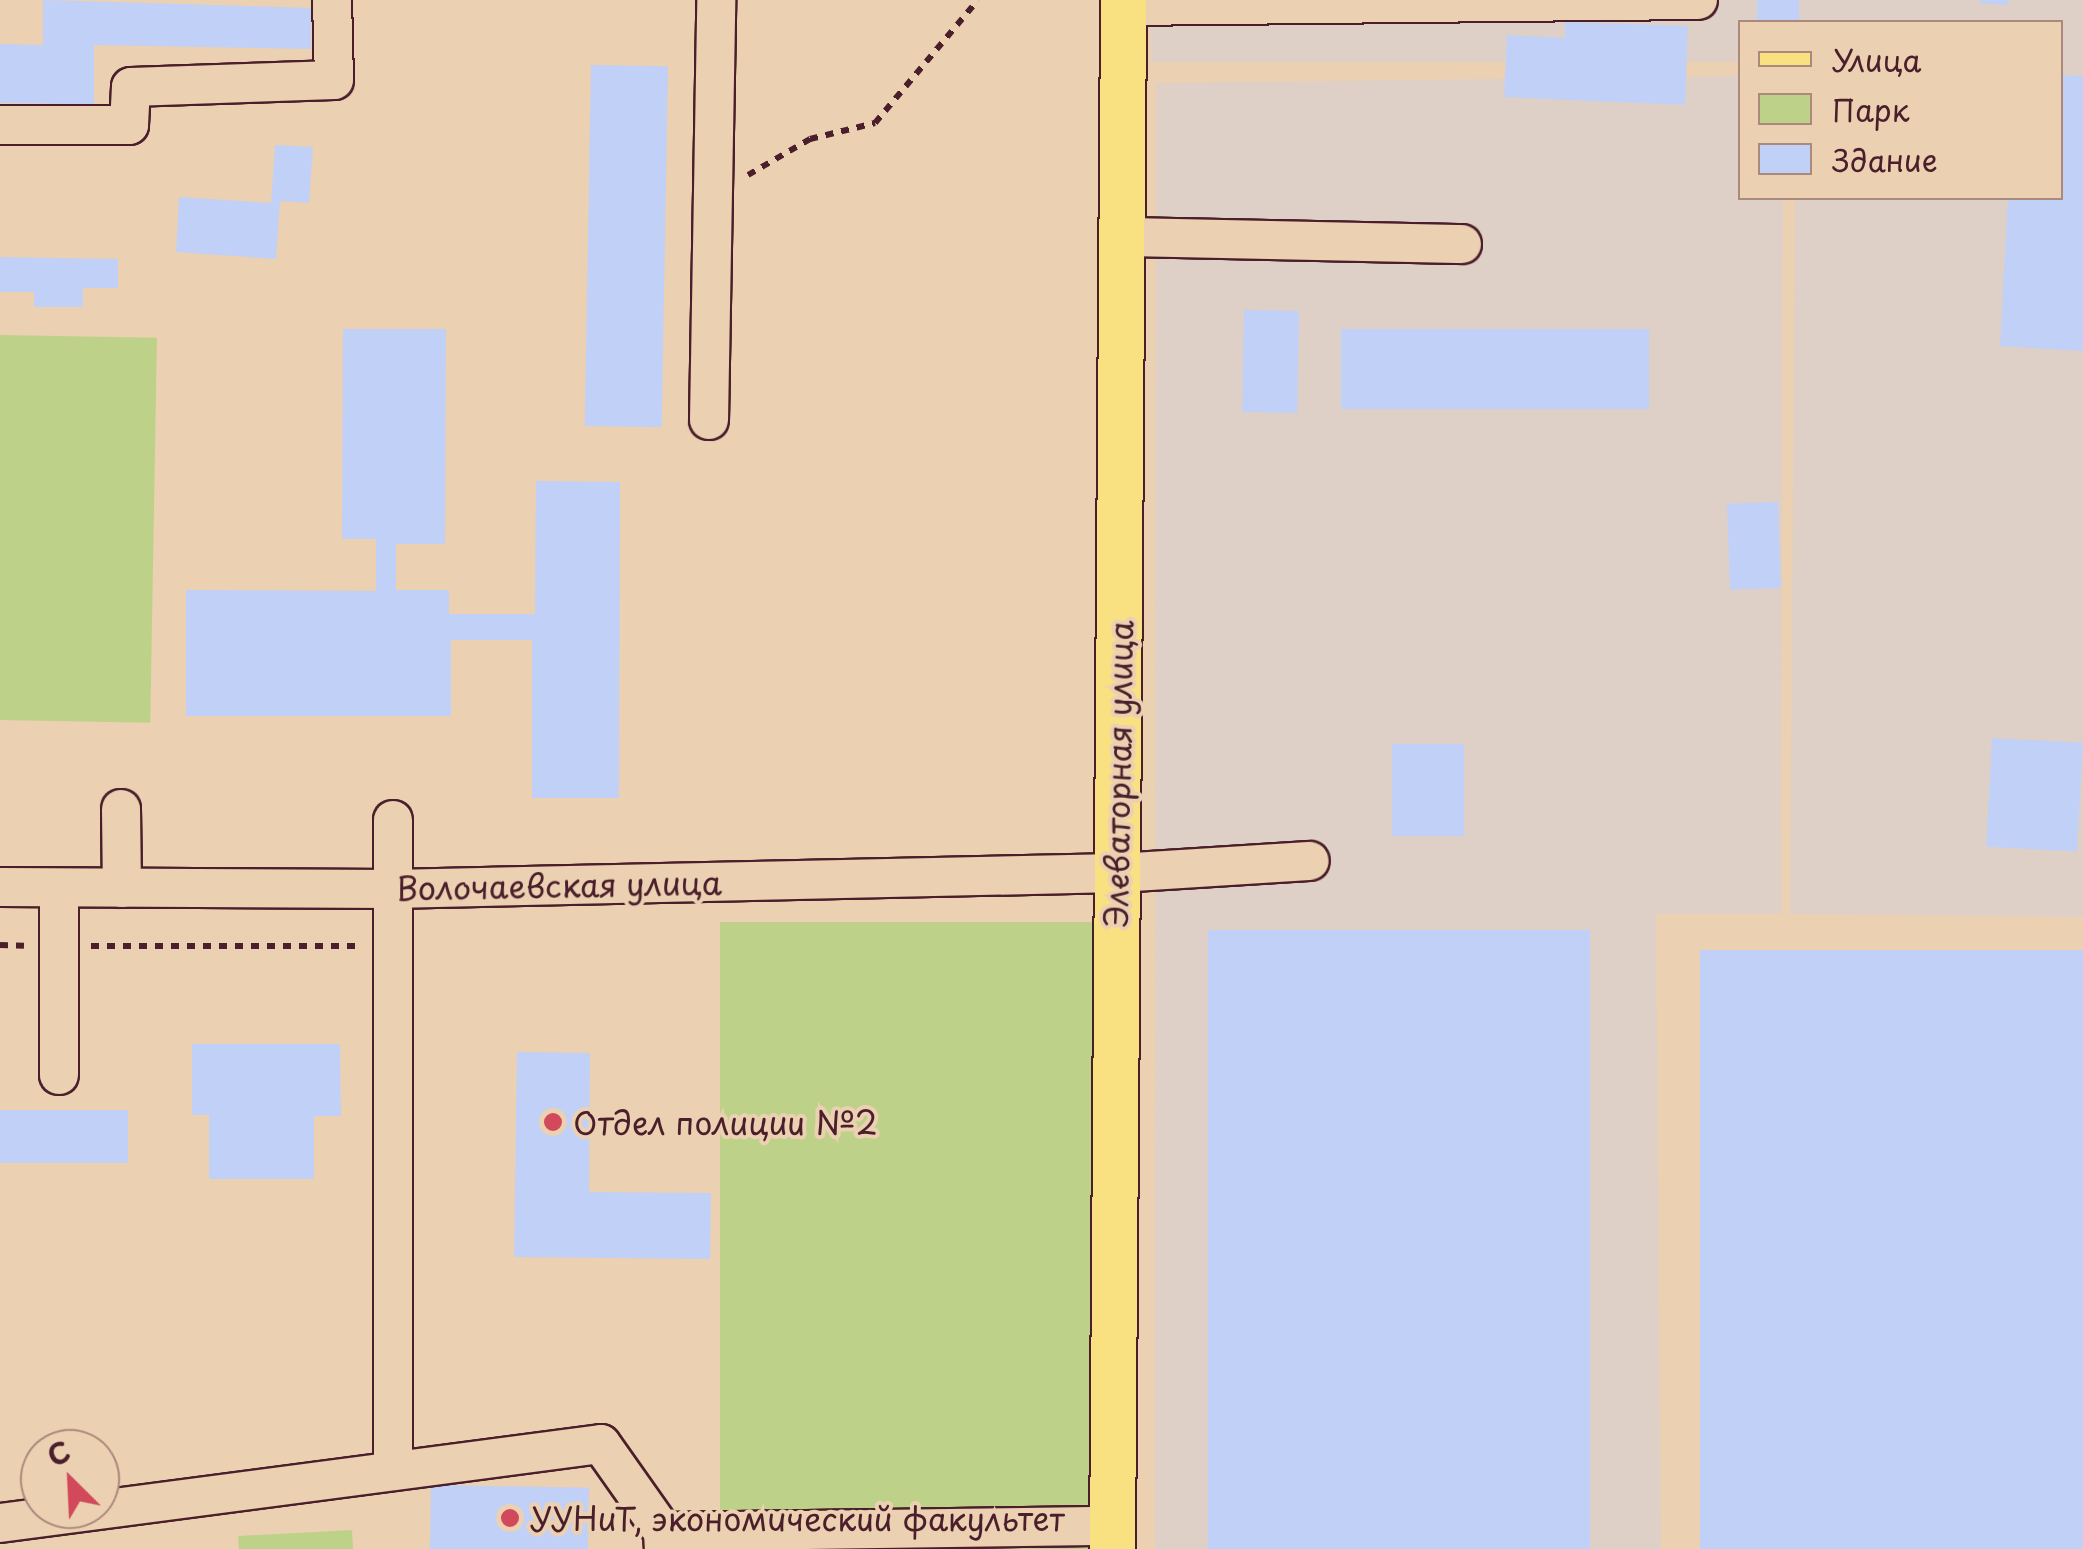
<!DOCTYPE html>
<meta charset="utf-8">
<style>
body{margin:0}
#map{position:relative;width:2083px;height:1549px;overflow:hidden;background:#ebd0b2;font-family:"Playpen Sans",sans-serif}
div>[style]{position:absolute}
.built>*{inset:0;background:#ded0c6}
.green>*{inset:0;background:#bdd288;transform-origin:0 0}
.building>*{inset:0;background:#c1d0f6;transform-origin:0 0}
.path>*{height:6px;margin-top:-3px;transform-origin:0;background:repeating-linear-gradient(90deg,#4a1f2b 0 8px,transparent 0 16px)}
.roads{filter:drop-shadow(2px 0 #4a1f2b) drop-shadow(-2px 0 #4a1f2b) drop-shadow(0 2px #4a1f2b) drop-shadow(0 -2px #4a1f2b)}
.minor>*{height:38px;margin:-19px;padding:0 19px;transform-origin:19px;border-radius:19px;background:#ebd0b2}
.major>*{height:45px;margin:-22.5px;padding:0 22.5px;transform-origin:22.5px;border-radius:22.5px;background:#f9e181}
.dots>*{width:28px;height:28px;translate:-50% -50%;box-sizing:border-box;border:5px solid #ebd0b2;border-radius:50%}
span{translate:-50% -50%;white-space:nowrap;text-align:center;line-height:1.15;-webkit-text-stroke:8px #ebd0b2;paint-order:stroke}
.street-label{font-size:32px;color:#4a1f2b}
.poi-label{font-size:32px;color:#4a1f2b}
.left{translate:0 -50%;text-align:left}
.legend{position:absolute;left:1738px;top:20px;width:325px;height:180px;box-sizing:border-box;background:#ebd0b2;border:2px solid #ab897c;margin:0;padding:12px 18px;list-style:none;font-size:30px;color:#4a1f2b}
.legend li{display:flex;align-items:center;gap:20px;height:50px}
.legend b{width:50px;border:2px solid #ab897c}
.north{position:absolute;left:20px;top:1429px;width:100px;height:100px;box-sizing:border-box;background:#ebd0b2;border:2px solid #ab897c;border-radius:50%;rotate:336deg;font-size:28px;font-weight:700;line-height:40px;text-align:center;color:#4a1f2b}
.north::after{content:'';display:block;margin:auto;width:35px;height:45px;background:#d1495b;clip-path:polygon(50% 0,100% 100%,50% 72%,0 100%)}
</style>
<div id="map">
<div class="built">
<i style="clip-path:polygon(1150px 0,2083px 0,2083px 917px,1790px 914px,1795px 198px,2060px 198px,2060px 22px,1740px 22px,1740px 62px,1151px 62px)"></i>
<i style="clip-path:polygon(1740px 76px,1740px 198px,1783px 198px,1781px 914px,1656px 914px,1661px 1549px,1155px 1549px,1156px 83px)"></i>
</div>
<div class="green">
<i style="left:0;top:335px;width:157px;height:385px;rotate:1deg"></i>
<i style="left:720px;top:922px;width:386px;height:627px"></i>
<i style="left:352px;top:1530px;width:19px;height:114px;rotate:87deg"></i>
</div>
<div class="building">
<i style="clip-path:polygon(43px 0,311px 8px,311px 49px,94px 45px,94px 104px,0 103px,0 44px,43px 45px)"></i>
<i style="left:1757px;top:0;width:42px;height:22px"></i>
<i style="clip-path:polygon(1980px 0,2009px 0,2008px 5px,1979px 3px)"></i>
<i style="clip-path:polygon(1565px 22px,1688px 26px,1685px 105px,1504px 97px,1507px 35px,1565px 38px)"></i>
<i style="left:591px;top:65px;width:77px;height:361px;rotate:1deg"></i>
<i style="clip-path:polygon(2060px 75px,2083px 76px,2083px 351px,2000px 346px,2008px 198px,2060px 198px)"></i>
<i style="clip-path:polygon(275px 145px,313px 147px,309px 203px,280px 201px,276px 259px,176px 252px,179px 197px,271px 203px)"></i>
<i style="clip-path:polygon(0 257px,118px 259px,118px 288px,83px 288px,83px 307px,34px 307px,34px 292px,0 292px)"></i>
<i style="left:1244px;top:310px;width:55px;height:102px;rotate:1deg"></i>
<i style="clip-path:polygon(343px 329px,446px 329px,445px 544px,396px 544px,396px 590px,449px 590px,449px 614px,535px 614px,536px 481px,620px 482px,619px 798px,532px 798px,532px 640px,451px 640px,451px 716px,186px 716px,186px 590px,376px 591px,376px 539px,342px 539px)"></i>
<i style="left:1341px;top:329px;width:308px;height:80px"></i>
<i style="left:1778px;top:502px;width:86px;height:51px;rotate:88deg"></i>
<i style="left:1992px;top:738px;width:91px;height:109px;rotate:3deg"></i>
<i style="left:1392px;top:744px;width:72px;height:92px"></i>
<i style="left:1208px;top:930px;width:382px;height:619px"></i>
<i style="left:2083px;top:950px;width:599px;height:383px;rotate:90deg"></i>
<i style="clip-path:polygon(192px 1044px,340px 1044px,341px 1116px,314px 1116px,314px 1179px,209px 1179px,209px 1115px,192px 1115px)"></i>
<i style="clip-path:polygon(517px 1052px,590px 1053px,589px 1192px,711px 1193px,710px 1259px,514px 1257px)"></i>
<i style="left:0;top:1110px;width:128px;height:53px"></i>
<i style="left:431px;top:1485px;width:158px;height:64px;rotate:1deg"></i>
</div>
<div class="path">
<i style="left:748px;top:175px;width:72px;rotate:-30.1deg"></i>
<i style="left:810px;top:139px;width:67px;rotate:-13.8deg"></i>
<i style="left:875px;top:123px;width:160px;rotate:-50.1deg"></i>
<i style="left:0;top:945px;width:24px;rotate:2deg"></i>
<i style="left:91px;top:946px;width:268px"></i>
</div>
<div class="roads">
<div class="minor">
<i style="left:1124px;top:6px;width:574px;rotate:-0.6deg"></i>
<i style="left:0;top:125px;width:129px"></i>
<i style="left:129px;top:125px;width:38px;rotate:-87deg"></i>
<i style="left:131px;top:87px;width:203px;rotate:-2deg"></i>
<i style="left:334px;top:80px;width:80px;rotate:-91.4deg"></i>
<i style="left:1124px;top:237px;width:338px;rotate:1.2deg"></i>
<i style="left:709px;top:420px;width:420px;rotate:-89deg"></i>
<i style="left:121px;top:809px;width:79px;rotate:89.3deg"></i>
<i style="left:0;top:887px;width:392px;rotate:0.3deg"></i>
<i style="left:392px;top:889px;width:725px;rotate:-1.26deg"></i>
<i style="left:1117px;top:873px;width:193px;rotate:-3.6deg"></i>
<i style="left:59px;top:1075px;width:187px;rotate:-90deg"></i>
<i style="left:393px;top:1471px;width:651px;rotate:-90deg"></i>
<i style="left:0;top:1523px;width:606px;rotate:-7.49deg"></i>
<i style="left:601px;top:1444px;width:108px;rotate:54.8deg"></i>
<i style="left:663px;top:1532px;width:17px;rotate:87deg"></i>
<i style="left:663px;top:1532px;width:449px;rotate:-0.8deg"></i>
</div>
<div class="major">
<i style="left:1112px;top:1549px;width:1549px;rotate:-89.59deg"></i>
</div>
</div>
<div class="dots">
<i style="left:553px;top:1122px;background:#d1495b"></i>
<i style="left:510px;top:1518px;background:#d1495b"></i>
</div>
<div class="street-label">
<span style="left:1118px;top:774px;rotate:-89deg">Элеваторная улица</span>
<span style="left:559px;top:885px;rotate:-1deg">Волочаевская улица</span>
</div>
<div class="poi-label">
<span class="left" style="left:573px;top:1122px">Отдел полиции №2</span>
<span class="left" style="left:530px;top:1518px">УУНиТ, экономический факультет</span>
</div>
<ul class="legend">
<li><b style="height:12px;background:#f9e181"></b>Улица</li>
<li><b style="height:28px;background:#bdd288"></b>Парк</li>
<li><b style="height:28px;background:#c1d0f6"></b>Здание</li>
</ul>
<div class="north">С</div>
</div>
